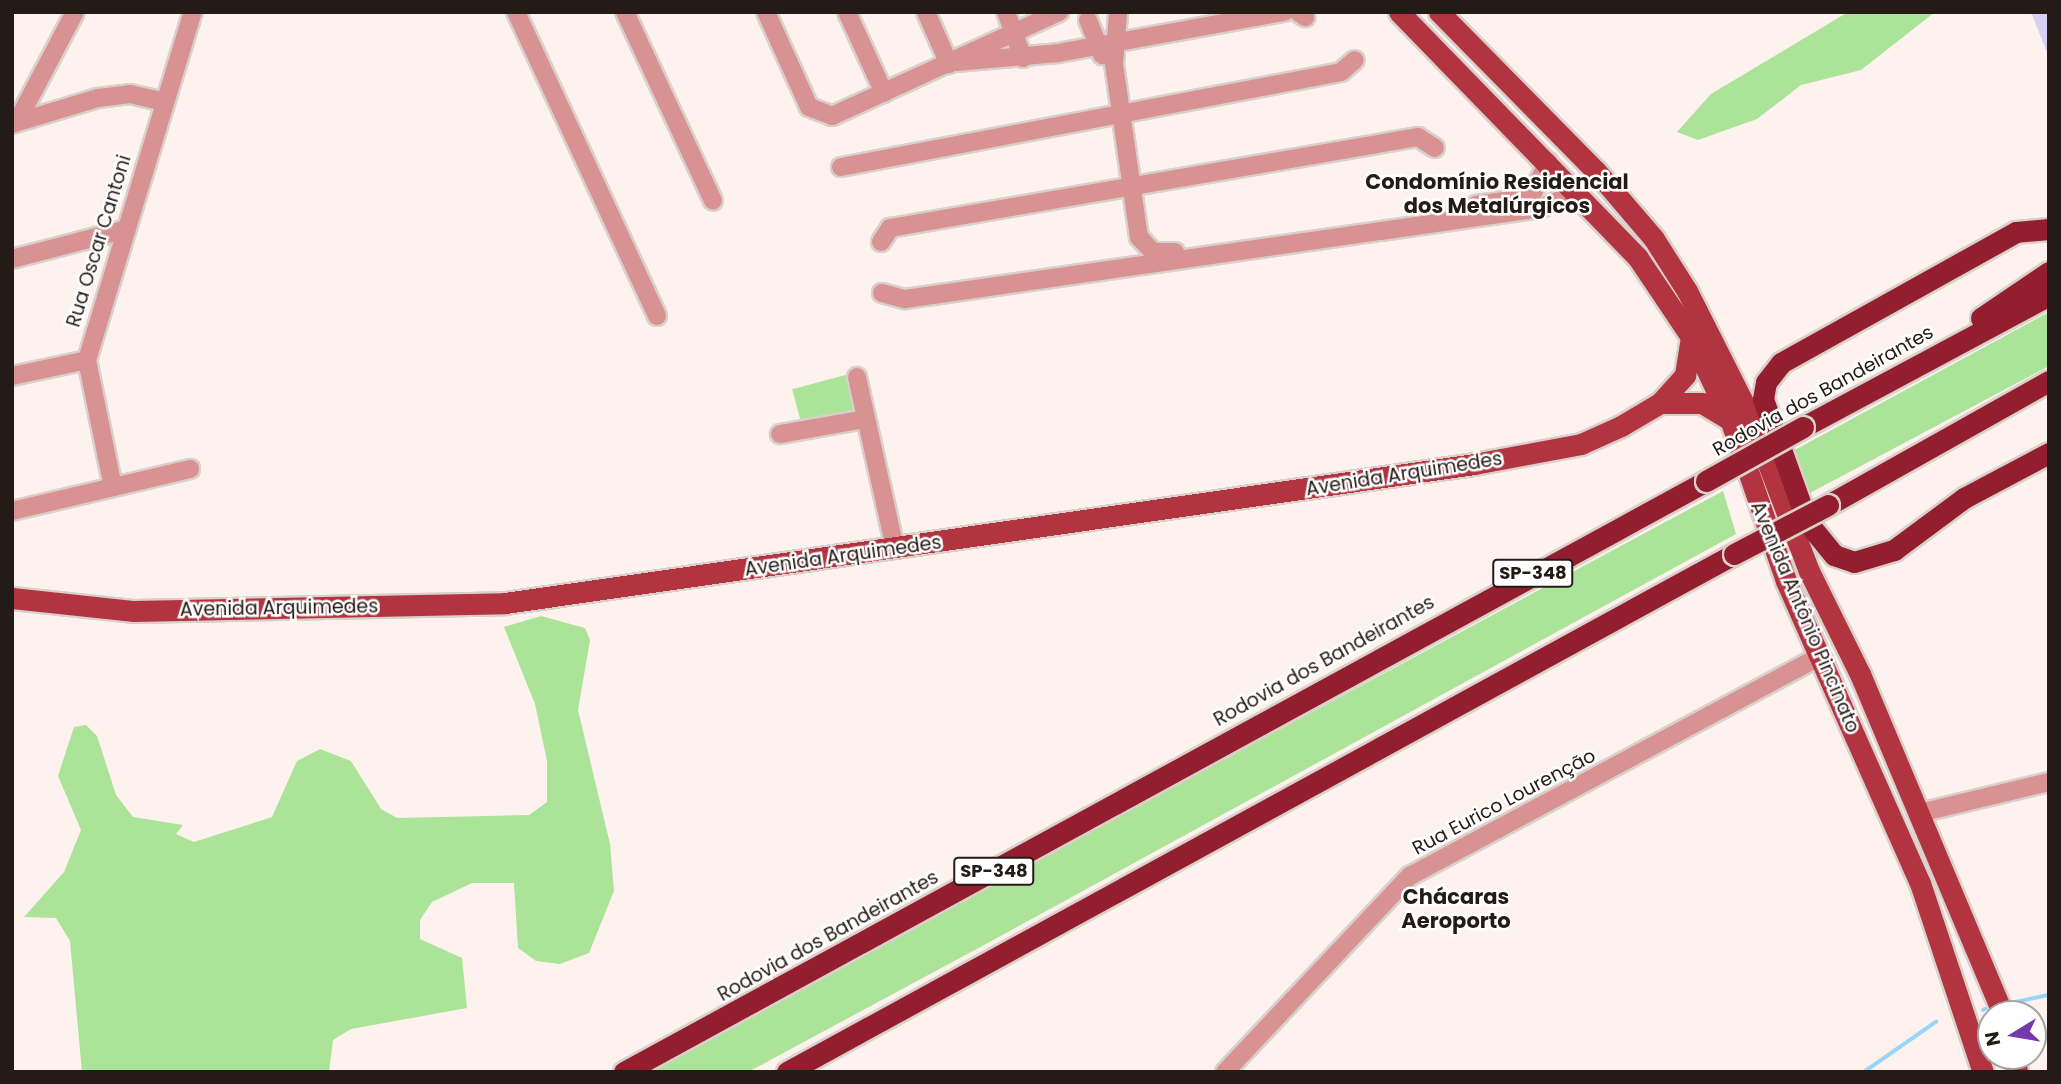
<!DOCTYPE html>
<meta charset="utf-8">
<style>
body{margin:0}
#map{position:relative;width:2061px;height:1084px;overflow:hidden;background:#fdf2ed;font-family:Poppins,sans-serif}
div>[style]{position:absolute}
.green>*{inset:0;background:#abe398;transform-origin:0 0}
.stream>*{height:3.5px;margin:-1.75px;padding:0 1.75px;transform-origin:1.75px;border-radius:1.75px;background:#98d5f6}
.building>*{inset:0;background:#d8cff4}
.roads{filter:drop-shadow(2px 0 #dad0cb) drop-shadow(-2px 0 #dad0cb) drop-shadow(0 2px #dad0cb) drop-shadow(0 -2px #dad0cb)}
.minor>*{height:18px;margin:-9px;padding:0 9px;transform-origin:9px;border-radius:9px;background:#d89291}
.major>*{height:21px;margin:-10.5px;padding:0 10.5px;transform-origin:10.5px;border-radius:10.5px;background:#b23440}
.highway>*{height:21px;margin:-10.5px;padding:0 10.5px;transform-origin:10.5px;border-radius:10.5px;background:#931e2d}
.bridges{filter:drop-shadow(2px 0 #dad0cb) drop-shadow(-2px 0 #dad0cb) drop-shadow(0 2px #dad0cb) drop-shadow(0 -2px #dad0cb)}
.highway-bridge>*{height:21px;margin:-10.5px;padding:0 10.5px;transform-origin:10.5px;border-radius:10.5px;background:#931e2d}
span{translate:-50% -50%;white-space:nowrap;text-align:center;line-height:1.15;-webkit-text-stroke:5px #fff;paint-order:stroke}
.shield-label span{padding:2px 5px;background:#fff;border:2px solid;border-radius:5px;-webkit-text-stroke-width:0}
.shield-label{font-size:18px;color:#241b17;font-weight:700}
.street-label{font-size:19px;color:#241b17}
.neighbourhood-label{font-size:21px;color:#241b17;font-weight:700}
.frame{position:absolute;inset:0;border:14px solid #241b17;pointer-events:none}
.north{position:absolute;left:1977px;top:1000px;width:70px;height:70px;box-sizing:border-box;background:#fff;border:2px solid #a7a4a2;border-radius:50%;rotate:259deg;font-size:19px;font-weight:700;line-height:28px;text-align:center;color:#241b17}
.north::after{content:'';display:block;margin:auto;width:24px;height:32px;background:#7838ad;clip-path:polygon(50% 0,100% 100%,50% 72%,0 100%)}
</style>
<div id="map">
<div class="green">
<i style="clip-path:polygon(1848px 12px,1935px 12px,1861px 70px,1801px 85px,1757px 119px,1698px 140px,1677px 132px,1711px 94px)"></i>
<i style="clip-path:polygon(2049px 312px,2049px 366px,1808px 494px,1791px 452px)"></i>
<i style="left:853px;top:373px;width:48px;height:63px;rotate:75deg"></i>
<i style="clip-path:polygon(1723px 491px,1736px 534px,984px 945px,748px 1072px,643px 1072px)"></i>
<i style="clip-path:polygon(541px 616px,585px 628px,590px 640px,578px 710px,610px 844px,614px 891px,589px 953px,560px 964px,536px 961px,518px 948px,514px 883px,472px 883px,432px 902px,420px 920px,420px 939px,462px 958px,467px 1008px,351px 1029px,333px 1040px,329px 1072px,82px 1072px,70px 941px,56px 918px,24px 917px,64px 872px,81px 830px,58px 776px,74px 727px,86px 725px,97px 736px,116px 795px,133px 817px,183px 825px,176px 834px,194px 842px,272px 817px,297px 761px,320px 749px,351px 761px,381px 809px,397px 818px,529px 815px,547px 802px,547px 761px,535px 704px,504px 627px)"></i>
</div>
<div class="stream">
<i style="left:2011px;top:1003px;width:39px;rotate:-12deg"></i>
<i style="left:1983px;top:1010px;width:2px;rotate:-27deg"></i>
<i style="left:1864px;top:1072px;width:88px;rotate:-34.8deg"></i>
</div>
<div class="building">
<i style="clip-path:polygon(2031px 12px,2049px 12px,2049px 50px,2046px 50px)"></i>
</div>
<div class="roads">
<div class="minor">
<i style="left:516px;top:12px;width:335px;rotate:65.1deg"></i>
<i style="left:625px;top:12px;width:208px;rotate:65deg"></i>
<i style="left:766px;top:12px;width:104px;rotate:65.6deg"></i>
<i style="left:809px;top:107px;width:25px;rotate:21deg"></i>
<i style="left:832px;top:116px;width:250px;rotate:-24.6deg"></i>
<i style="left:847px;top:12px;width:89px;rotate:65.4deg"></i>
<i style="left:926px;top:12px;width:57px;rotate:66.1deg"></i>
<i style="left:1006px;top:12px;width:49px;rotate:69.7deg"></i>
<i style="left:1298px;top:12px;width:9px;rotate:36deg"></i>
<i style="left:1118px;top:14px;width:50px;rotate:94.6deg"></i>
<i style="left:1114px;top:64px;width:175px;rotate:81.8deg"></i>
<i style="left:1139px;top:237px;width:21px;rotate:47deg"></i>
<i style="left:1153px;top:252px;width:22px"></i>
<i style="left:1088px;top:20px;width:38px;rotate:68deg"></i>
<i style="left:956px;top:62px;width:102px;rotate:-5deg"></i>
<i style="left:1058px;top:53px;width:230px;rotate:-10.3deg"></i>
<i style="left:17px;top:122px;width:124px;rotate:-62.2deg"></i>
<i style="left:12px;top:124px;width:90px;rotate:-16.8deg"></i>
<i style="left:98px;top:98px;width:32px;rotate:-7deg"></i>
<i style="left:130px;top:94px;width:35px;rotate:13deg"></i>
<i style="left:841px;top:167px;width:509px;rotate:-10.76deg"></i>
<i style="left:1341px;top:72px;width:18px;rotate:-41deg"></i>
<i style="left:1476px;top:205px;width:56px;rotate:-8.3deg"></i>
<i style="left:1531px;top:197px;width:39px;rotate:-64deg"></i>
<i style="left:881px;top:242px;width:17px;rotate:-57deg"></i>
<i style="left:890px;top:228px;width:536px;rotate:-9.78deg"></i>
<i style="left:1418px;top:137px;width:20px;rotate:33deg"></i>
<i style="left:12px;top:259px;width:115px;rotate:-14.6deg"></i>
<i style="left:882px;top:293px;width:24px;rotate:15deg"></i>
<i style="left:905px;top:299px;width:642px;rotate:-8.14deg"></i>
<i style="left:1541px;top:208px;width:39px;rotate:-23deg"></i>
<i style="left:12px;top:376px;width:77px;rotate:-12deg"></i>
<i style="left:857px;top:377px;width:176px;rotate:77.5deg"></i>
<i style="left:780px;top:434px;width:86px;rotate:-10deg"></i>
<i style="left:113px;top:487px;width:130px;rotate:-101.6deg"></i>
<i style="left:87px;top:360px;width:364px;rotate:-73.1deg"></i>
<i style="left:12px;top:511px;width:183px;rotate:-13.3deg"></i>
<i style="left:1920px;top:813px;width:133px;rotate:-13.5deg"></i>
<i style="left:1225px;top:1072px;width:270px;rotate:-46.7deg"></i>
<i style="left:1410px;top:876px;width:463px;rotate:-28.2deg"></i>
</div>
<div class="major">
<i style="left:1399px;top:12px;width:343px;rotate:45.8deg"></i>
<i style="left:1638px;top:258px;width:95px;rotate:56.1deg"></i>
<i style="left:1691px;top:337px;width:91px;rotate:64.6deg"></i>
<i style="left:1730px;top:419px;width:171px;rotate:70.9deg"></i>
<i style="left:1786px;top:581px;width:330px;rotate:66.1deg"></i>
<i style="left:1920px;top:883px;width:199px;rotate:71.6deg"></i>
<i style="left:1439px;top:12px;width:223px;rotate:45.4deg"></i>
<i style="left:1596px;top:171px;width:89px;rotate:49.5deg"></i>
<i style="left:1654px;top:239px;width:62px;rotate:57.6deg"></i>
<i style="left:1687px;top:291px;width:138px;rotate:63.2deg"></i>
<i style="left:1749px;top:414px;width:168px;rotate:69.1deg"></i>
<i style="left:1809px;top:571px;width:115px;rotate:63.7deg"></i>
<i style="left:1860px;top:674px;width:369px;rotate:67.2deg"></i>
<i style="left:1660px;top:403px;width:42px"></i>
<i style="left:1702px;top:403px;width:31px;rotate:31deg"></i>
<i style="left:12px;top:598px;width:123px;rotate:6.1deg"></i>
<i style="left:134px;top:611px;width:371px;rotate:-1.2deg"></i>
<i style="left:505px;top:603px;width:979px;rotate:-8.16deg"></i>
<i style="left:1474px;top:464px;width:109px;rotate:-10.6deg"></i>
<i style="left:1581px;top:444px;width:44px;rotate:-24.2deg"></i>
<i style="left:1621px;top:426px;width:45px;rotate:-30.5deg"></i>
<i style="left:1660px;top:403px;width:38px;rotate:-48deg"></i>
<i style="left:1685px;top:375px;width:38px;rotate:-81deg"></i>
<i style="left:2014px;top:1056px;width:16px;rotate:79deg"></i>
</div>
<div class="highway">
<i style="left:2049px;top:229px;width:33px;rotate:175deg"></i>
<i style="left:2016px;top:232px;width:269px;rotate:150.9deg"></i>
<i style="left:1781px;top:363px;width:24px;rotate:128deg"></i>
<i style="left:1766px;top:382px;width:17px;rotate:100deg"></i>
<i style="left:1763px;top:399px;width:131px;rotate:70.3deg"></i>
<i style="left:1807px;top:522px;width:43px;rotate:50.7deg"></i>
<i style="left:1834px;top:555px;width:21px;rotate:19deg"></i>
<i style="left:1854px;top:562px;width:42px;rotate:-16.7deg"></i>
<i style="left:1894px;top:550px;width:87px;rotate:-36.6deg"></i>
<i style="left:1964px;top:498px;width:96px;rotate:-27.9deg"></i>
<i style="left:1981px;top:318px;width:82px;rotate:-34.1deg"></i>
<i style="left:1803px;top:427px;width:279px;rotate:-28.2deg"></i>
<i style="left:1828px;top:505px;width:253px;rotate:-29.3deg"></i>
<i style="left:624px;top:1072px;width:1233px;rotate:-28.64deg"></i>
<i style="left:787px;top:1072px;width:1079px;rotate:-28.68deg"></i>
</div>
</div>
<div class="bridges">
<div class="highway-bridge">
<i style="left:1706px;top:481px;width:111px;rotate:-29.1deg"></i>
<i style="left:1734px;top:554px;width:106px;rotate:-27.5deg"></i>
</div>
</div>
<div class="shield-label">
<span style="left:1533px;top:573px">SP-348</span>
<span style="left:994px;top:871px">SP-348</span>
</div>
<div class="street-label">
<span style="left:99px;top:241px;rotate:-73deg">Rua Oscar Cantoni</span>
<span style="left:1823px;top:391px;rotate:-29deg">Rodovia dos Bandeirantes</span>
<span style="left:1404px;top:474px;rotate:-9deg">Avenida Arquimedes</span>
<span style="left:843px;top:556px;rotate:-8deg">Avenida Arquimedes</span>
<span style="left:279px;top:608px;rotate:-1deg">Avenida Arquimedes</span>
<span style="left:1805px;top:617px;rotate:67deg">Avenida Antônio Pincinato</span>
<span style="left:1324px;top:661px;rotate:-29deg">Rodovia dos Bandeirantes</span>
<span style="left:1504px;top:802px;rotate:-28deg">Rua Eurico Lourenção</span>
<span style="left:828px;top:936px;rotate:-29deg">Rodovia dos Bandeirantes</span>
</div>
<div class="neighbourhood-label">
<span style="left:1497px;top:194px">Condomínio Residencial<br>dos Metalúrgicos</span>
<span style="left:1456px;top:909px">Chácaras<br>Aeroporto</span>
</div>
<div class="frame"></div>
<div class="north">N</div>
</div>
